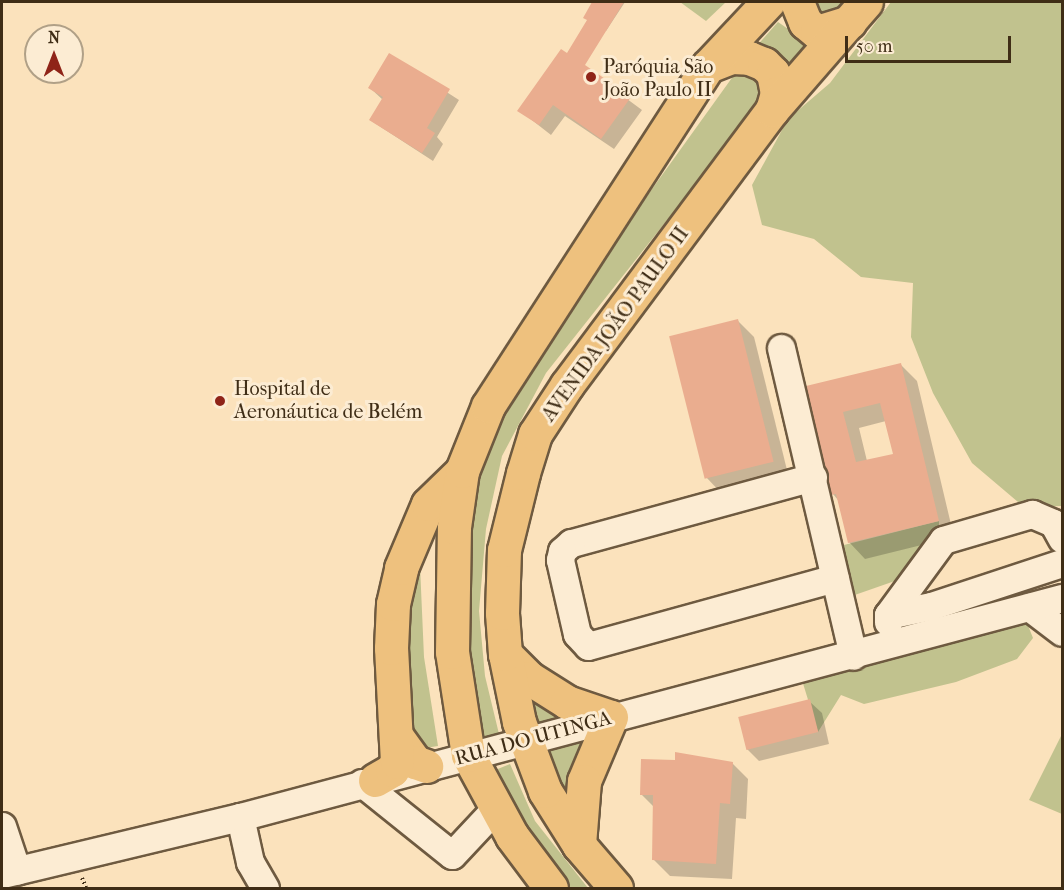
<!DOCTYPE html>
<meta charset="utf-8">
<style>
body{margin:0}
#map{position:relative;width:1064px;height:890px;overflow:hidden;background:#fbe2bc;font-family:"IM FELL French Canon",serif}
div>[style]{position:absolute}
.green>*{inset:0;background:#c1c28e}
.shadow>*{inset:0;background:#0003}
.building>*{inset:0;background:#eaad8f;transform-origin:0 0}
.path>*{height:4px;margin-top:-2px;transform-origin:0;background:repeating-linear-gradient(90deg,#3f2d16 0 1.5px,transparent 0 4.5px)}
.roads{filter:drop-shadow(2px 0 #6e5a40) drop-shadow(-2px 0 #6e5a40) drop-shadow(0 2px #6e5a40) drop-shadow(0 -2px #6e5a40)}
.minor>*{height:27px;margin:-13.5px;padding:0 13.5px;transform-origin:13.5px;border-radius:13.5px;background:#fcecd3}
.major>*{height:33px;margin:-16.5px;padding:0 16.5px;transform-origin:16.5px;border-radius:16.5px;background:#eec17e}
.dots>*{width:16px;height:16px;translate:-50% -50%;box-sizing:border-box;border:3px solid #fcecd3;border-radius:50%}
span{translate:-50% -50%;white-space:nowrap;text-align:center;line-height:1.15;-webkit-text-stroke:6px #fcecd3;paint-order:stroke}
.poi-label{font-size:20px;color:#3f2d16}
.left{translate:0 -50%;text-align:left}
.street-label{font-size:20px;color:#3f2d16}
.frame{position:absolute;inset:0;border:3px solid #3f2d16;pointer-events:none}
.north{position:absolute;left:24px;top:24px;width:60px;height:60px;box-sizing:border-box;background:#fcecd3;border:2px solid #b0a087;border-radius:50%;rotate:0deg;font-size:16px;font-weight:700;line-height:24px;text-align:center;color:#3f2d16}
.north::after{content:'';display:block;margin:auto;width:21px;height:27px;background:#8f2418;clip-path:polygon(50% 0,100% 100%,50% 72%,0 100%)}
.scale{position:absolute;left:845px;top:36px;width:166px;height:27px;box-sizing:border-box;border:3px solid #3f2d16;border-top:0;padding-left:8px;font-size:18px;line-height:21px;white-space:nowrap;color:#3f2d16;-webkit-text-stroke:4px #fcecd3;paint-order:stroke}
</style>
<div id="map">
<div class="green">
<i style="clip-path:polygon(680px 2px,726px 2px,706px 21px)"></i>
<i style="clip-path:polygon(804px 2px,845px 2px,831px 16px,814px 18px)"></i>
<i style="clip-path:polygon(891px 2px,1062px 2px,1062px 506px,1024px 507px,972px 463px,933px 393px,911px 337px,913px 283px,861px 277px,814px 239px,762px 225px,752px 185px,788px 119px,830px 83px)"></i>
<i style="clip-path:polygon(778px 22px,811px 45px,789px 75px,755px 48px)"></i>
<i style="clip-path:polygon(734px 75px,749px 77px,762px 86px,763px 99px,546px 373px,502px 456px,486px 529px,479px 611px,485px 676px,499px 734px,471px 741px,461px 669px,473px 466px,514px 381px)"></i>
<i style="clip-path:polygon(418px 520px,424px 657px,438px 746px,412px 750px,398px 654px)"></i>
<i style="clip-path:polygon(939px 521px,939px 529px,912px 575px,849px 597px,836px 547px)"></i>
<i style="clip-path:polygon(1027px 623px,1033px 638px,1017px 659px,956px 682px,864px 704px,841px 695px,818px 732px,801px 677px)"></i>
<i style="clip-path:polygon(530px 697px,574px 718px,539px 727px)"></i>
<i style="clip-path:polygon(1062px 734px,1062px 814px,1029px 800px)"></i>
<i style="clip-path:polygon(584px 739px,568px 779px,570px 802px,546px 750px)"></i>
<i style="clip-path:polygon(510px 764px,535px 821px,588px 888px,560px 888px,488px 773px)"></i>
</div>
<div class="shadow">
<i style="clip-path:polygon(594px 2px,625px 2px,606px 31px,586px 15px)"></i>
<i style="clip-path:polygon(562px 51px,642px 110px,614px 149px,565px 116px,551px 135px,519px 110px)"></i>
<i style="clip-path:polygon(389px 55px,459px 100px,437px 137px,443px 144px,433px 161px,370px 120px,383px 100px,370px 88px)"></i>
<i style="clip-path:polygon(738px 321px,754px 337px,789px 478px,722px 494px,706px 477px)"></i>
<i style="clip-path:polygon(evenodd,900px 364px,917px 381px,954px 537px,865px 559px,849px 542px,838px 500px,833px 494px,808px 387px,900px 364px,886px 421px,895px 455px,867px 461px,859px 428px,886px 421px)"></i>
<i style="clip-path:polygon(809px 701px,822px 713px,829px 744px,759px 761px,747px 749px)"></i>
<i style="clip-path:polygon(732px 763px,748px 779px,746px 819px,736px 818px,732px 879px,670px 876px,653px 859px,655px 808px,641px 794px)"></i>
</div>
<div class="building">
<i style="clip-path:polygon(592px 2px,624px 2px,585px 65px,631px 97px,601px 139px,553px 105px,539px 125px,517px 111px,561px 49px,567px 53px,587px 20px,583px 18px)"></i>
<i style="clip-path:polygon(389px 53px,450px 89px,427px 128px,435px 133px,422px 153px,369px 120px,383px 97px,368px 88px)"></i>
<i style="left:738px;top:319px;width:147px;height:71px;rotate:76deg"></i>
<i style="clip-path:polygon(evenodd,901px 363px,939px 521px,848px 543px,836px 494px,831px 495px,806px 386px,901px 363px,880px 403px,893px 454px,856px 462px,843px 412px,880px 403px)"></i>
<i style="left:810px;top:699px;width:34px;height:74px;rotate:76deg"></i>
<i style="clip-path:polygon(675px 752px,733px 762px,730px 804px,720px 803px,716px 864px,652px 860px,653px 795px,640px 795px,641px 759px,675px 760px)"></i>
</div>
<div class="path">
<i style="left:82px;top:878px;width:11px;rotate:68deg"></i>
</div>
<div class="roads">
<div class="minor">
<i style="left:781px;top:348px;width:316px;rotate:76.8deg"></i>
<i style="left:813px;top:477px;width:251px;rotate:164.7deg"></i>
<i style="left:571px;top:543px;width:12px;rotate:138deg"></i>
<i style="left:562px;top:551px;width:9px;rotate:103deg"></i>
<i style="left:560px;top:560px;width:76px;rotate:77.1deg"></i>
<i style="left:577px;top:634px;width:16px;rotate:47deg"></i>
<i style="left:588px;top:646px;width:256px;rotate:-15.4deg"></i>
<i style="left:1029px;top:607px;width:41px;rotate:37.1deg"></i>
<i style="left:888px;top:615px;width:93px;rotate:-53.7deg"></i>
<i style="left:943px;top:540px;width:93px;rotate:-16.3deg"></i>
<i style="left:1032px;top:514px;width:23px;rotate:23deg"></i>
<i style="left:1053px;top:523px;width:18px;rotate:61deg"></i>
<i style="left:888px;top:622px;width:7px;rotate:-90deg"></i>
<i style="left:888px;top:615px;width:44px;rotate:-11.8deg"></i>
<i style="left:931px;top:606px;width:138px;rotate:-18.2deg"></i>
<i style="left:362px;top:783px;width:115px;rotate:38.7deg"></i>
<i style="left:452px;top:855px;width:64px;rotate:-46.9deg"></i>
<i style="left:240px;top:817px;width:46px;rotate:77.5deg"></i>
<i style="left:250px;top:862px;width:30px;rotate:60deg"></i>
<i style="left:2px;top:826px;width:47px;rotate:71.6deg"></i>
<i style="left:2px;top:874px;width:245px;rotate:-13.5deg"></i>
<i style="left:240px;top:817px;width:851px;rotate:-14.92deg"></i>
</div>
<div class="major">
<i style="left:797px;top:2px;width:22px;rotate:68deg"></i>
<i style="left:805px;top:22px;width:16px;rotate:40deg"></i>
<i style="left:817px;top:32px;width:34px;rotate:-17deg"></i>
<i style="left:708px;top:66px;width:26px;rotate:-21deg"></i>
<i style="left:732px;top:57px;width:17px;rotate:3deg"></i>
<i style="left:749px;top:58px;width:16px;rotate:22deg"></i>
<i style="left:764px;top:64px;width:13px;rotate:45deg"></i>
<i style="left:773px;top:73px;width:20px;rotate:79deg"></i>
<i style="left:777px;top:93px;width:18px;rotate:106deg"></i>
<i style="left:505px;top:654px;width:34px;rotate:45deg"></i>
<i style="left:529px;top:678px;width:45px;rotate:32.3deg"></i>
<i style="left:567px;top:702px;width:46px;rotate:18.8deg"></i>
<i style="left:611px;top:717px;width:69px;rotate:112.9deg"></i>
<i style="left:584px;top:781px;width:64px;rotate:94.5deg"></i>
<i style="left:397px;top:737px;width:31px;rotate:54deg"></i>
<i style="left:415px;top:762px;width:12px;rotate:20deg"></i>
<i style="left:375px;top:780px;width:20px;rotate:-30deg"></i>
<i style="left:392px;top:770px;width:9px;rotate:-58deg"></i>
<i style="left:397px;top:762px;width:114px;rotate:-93deg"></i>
<i style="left:391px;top:648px;width:44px;rotate:-87.4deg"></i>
<i style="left:393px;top:604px;width:37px;rotate:-77deg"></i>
<i style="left:401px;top:568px;width:69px;rotate:-67.1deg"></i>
<i style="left:428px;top:504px;width:47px;rotate:-44.1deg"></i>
<i style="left:551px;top:888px;width:65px;rotate:-126.9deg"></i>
<i style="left:512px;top:836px;width:92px;rotate:-118.5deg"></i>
<i style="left:468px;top:755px;width:104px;rotate:-98.8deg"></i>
<i style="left:452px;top:652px;width:125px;rotate:-89.1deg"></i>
<i style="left:454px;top:527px;width:57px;rotate:-81.9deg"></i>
<i style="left:462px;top:471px;width:70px;rotate:-68.2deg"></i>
<i style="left:488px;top:406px;width:405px;rotate:-57.1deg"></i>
<i style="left:708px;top:66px;width:88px;rotate:-46.8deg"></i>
<i style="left:616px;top:888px;width:57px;rotate:-130.7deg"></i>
<i style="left:579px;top:845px;width:64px;rotate:-122.2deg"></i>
<i style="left:545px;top:791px;width:74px;rotate:-110.6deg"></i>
<i style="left:519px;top:722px;width:69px;rotate:-101.6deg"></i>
<i style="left:505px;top:654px;width:41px;rotate:-94.2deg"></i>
<i style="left:502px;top:613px;width:63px;rotate:-88.2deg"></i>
<i style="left:504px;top:550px;width:79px;rotate:-76.1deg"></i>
<i style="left:523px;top:473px;width:41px;rotate:-72.9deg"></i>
<i style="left:535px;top:434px;width:59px;rotate:-56.9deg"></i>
<i style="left:567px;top:385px;width:343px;rotate:-53.3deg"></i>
<i style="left:772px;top:110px;width:143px;rotate:-49deg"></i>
</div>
</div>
<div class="dots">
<i style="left:591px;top:77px;background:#8f2418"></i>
<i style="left:220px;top:401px;background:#8f2418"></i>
</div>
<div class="poi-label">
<span class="left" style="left:603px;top:78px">Paróquia São<br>João Paulo II</span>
<span class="left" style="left:234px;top:400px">Hospital de<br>Aeronáutica de Belém</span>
</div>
<div class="street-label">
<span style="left:615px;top:324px;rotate:-54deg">AVENIDA JOÃO PAULO II</span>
<span style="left:533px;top:738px;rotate:-15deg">RUA DO UTINGA</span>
</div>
<div class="frame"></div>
<div class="north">N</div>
<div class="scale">50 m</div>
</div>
